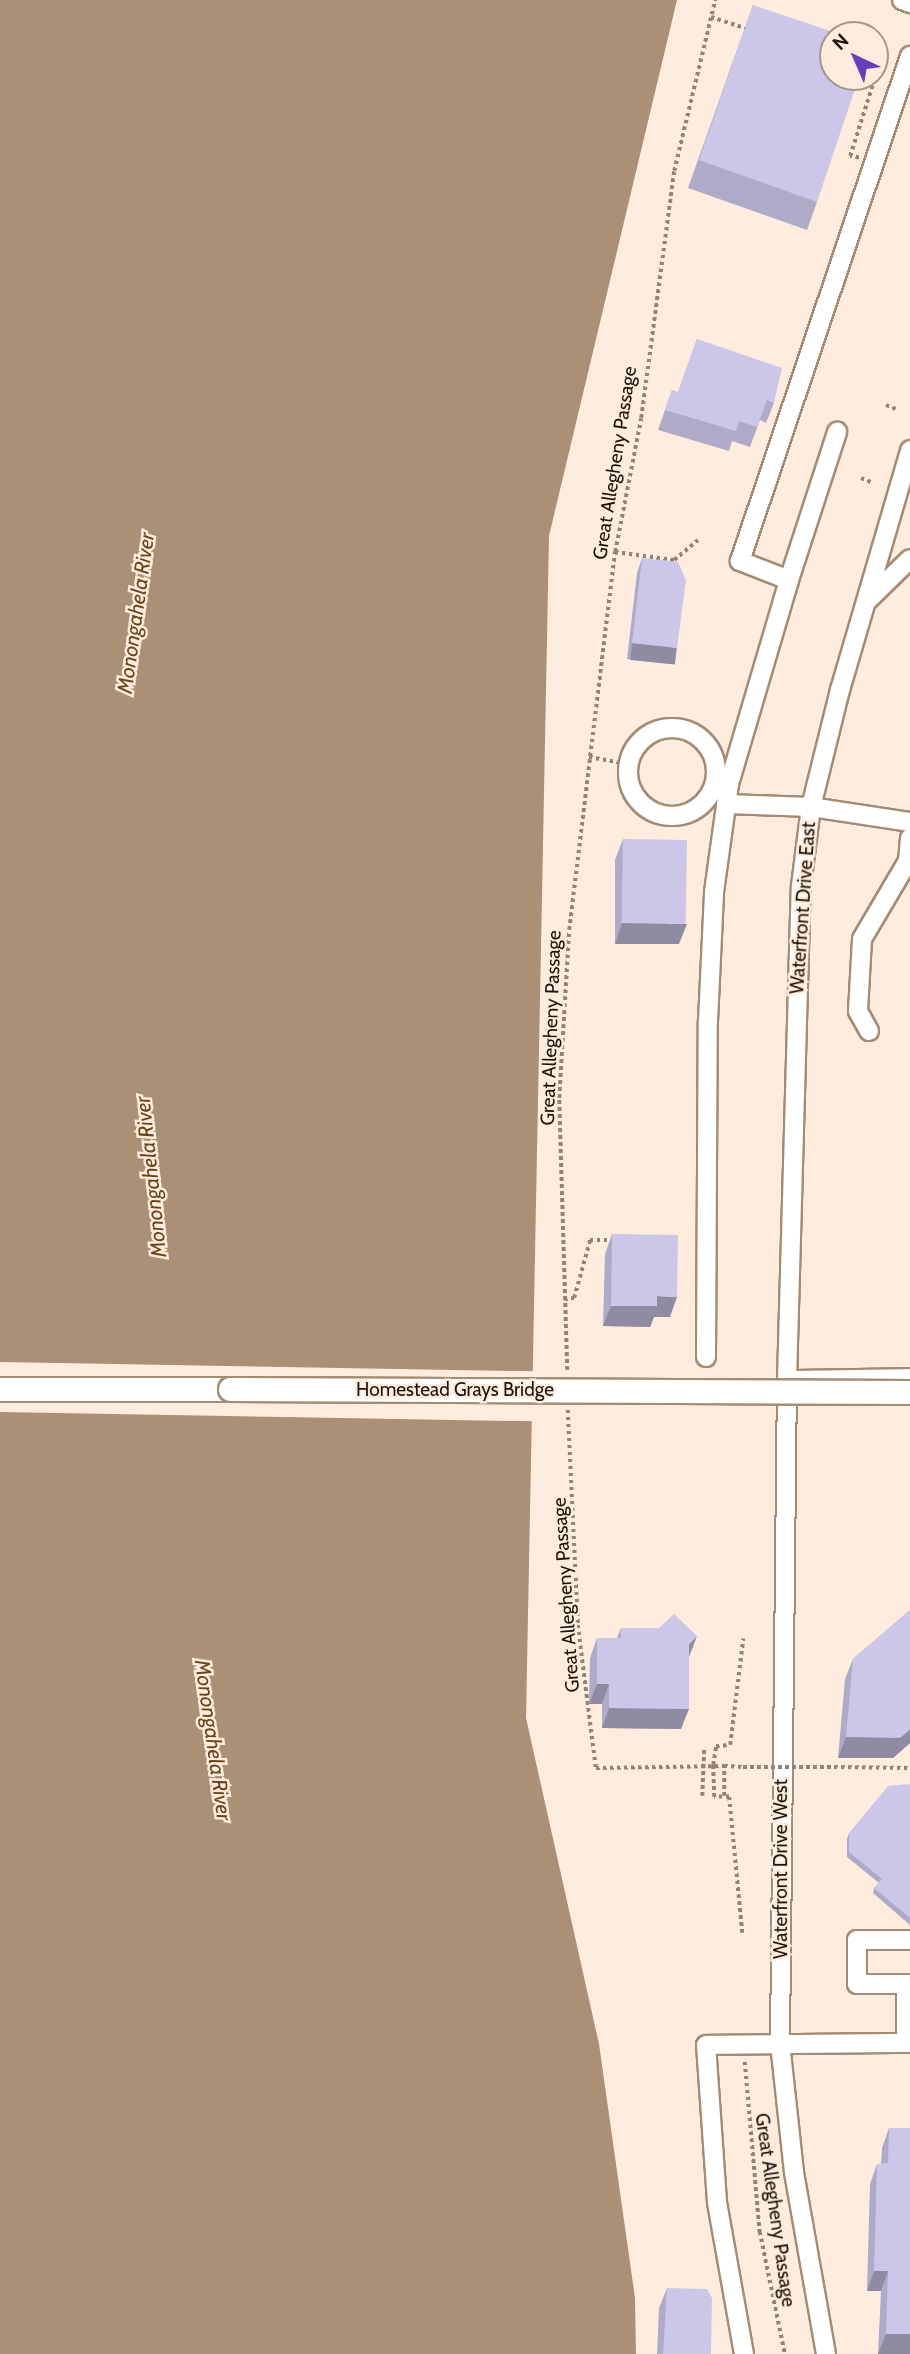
<!DOCTYPE html>
<style>
body{margin:0}
#map{position:relative;width:910px;height:2354px;overflow:hidden;background:#feedde;font-family:Cabin,sans-serif}
div>[style]{position:absolute}
.water>*{inset:0;background:#ab9076}
.pier>*{inset:0;background:#feedde;transform-origin:0 0}
.path>*{height:3.5px;margin-top:-1.75px;transform-origin:0;background:repeating-linear-gradient(90deg,#908377 0 3.5px,transparent 0 7px)}
.roads{filter:drop-shadow(2px 0 #a48b73) drop-shadow(-2px 0 #a48b73) drop-shadow(0 2px #a48b73) drop-shadow(0 -2px #a48b73)}
.minor>*{height:18px;margin:-9px;padding:0 9px;transform-origin:9px;border-radius:9px;background:#fff}
.minor>.ring{margin:-9px;padding:0;box-sizing:content-box;background:none;border:18px solid #fff;border-radius:50%}
.major>*{height:23px;margin:-11.5px;padding:0 11.5px;transform-origin:11.5px;border-radius:11.5px;background:#fff}
.path-bridge>*{height:3.5px;margin-top:-1.75px;transform-origin:0;background:repeating-linear-gradient(90deg,#908377 0 3.5px,transparent 0 7px)}
.bridges{filter:drop-shadow(2px 0 #a48b73) drop-shadow(-2px 0 #a48b73) drop-shadow(0 2px #a48b73) drop-shadow(0 -2px #a48b73)}
.major-bridge>*{height:23px;margin:-11.5px;padding:0 11.5px;transform-origin:11.5px;border-radius:11.5px;background:#fff}
.wall>*{inset:0;background:#afaac8}
.shaded-wall>*{inset:0;background:#8f8ba3;transform-origin:0 0}
.building>*{inset:0;background:#ccc6e9;transform-origin:0 0}
span{translate:-50% -50%;white-space:nowrap;text-align:center;line-height:1.15;-webkit-text-stroke:5px #feedde;paint-order:stroke}
.street-label{font-size:19px;color:#1c130a}
.water-label{font-size:21px;color:#6a4318;font-style:italic}
.north{position:absolute;left:819px;top:21px;width:70px;height:70px;box-sizing:border-box;background:#feedde;border:2px solid #a49689;border-radius:50%;rotate:316deg;font-size:19px;font-weight:700;line-height:28px;text-align:center;color:#1c130a}
.north::after{content:'';display:block;margin:auto;width:24px;height:32px;background:#673fb8;clip-path:polygon(50% 0,100% 100%,50% 72%,0 100%)}
</style>
<div id="map">
<div class="water">
<i style="clip-path:polygon(0 0,677px 0,549px 536px,526px 1718px,599px 2044px,635px 2298px,636px 2354px,0 2354px)"></i>
</div>
<div class="pier">
<i style="left:0;top:1362px;width:536px;height:50px;rotate:1deg"></i>
</div>
<div class="path">
<i style="left:711px;top:17px;width:40px;rotate:18deg"></i>
<i style="left:859px;top:158px;width:9px;rotate:-167deg"></i>
<i style="left:850px;top:156px;width:83px;rotate:-72.4deg"></i>
<i style="left:886px;top:405px;width:11px;rotate:22deg"></i>
<i style="left:861px;top:478px;width:11px;rotate:22deg"></i>
<i style="left:615px;top:552px;width:60px;rotate:7.7deg"></i>
<i style="left:674px;top:560px;width:31px;rotate:-40deg"></i>
<i style="left:589px;top:757px;width:40px;rotate:10deg"></i>
<i style="left:564px;top:1299px;width:10px;rotate:-6deg"></i>
<i style="left:574px;top:1298px;width:60px;rotate:-74.6deg"></i>
<i style="left:590px;top:1240px;width:22px"></i>
<i style="left:567px;top:1370px;width:272px;rotate:-91.7deg"></i>
<i style="left:559px;top:1098px;width:168px;rotate:-86.6deg"></i>
<i style="left:569px;top:930px;width:381px;rotate:-83.1deg"></i>
<i style="left:615px;top:552px;width:136px;rotate:-79deg"></i>
<i style="left:641px;top:418px;width:249px;rotate:-82.4deg"></i>
<i style="left:674px;top:171px;width:176px;rotate:-76.5deg"></i>
<i style="left:568px;top:1410px;width:215px;rotate:87.3deg"></i>
<i style="left:578px;top:1625px;width:144px;rotate:82.8deg"></i>
<i style="left:596px;top:1768px;width:128px;rotate:-0.9deg"></i>
<i style="left:834px;top:1767px;width:76px;rotate:0.8deg"></i>
<i style="left:702px;top:1796px;width:48px;rotate:-87.6deg"></i>
<i style="left:724px;top:1796px;width:30px;rotate:-90deg"></i>
<i style="left:724px;top:1766px;width:19px;rotate:3deg"></i>
<i style="left:742px;top:1933px;width:137px;rotate:-95.5deg"></i>
<i style="left:729px;top:1797px;width:15px;rotate:180deg"></i>
<i style="left:714px;top:1797px;width:32px;rotate:-92deg"></i>
<i style="left:713px;top:1765px;width:19px;rotate:-81deg"></i>
<i style="left:716px;top:1746px;width:14px;rotate:-4deg"></i>
<i style="left:730px;top:1745px;width:107px;rotate:-83deg"></i>
<i style="left:745px;top:2062px;width:171px;rotate:85deg"></i>
<i style="left:760px;top:2232px;width:125px;rotate:78.4deg"></i>
</div>
<div class="roads">
<div class="minor">
<i style="left:902px;top:0;width:9px;rotate:21deg"></i>
<i style="left:789px;top:580px;width:156px;rotate:-72deg"></i>
<i style="left:869px;top:599px;width:57px;rotate:-44.3deg"></i>
<i class="ring" style="left:628px;top:728px;width:70px;height:70px"></i>
<i style="left:729px;top:784px;width:213px;rotate:-73.6deg"></i>
<i style="left:789px;top:580px;width:53px;rotate:-158.8deg"></i>
<i style="left:740px;top:561px;width:533px;rotate:-71.4deg"></i>
<i style="left:726px;top:804px;width:85px;rotate:2deg"></i>
<i style="left:811px;top:807px;width:100px;rotate:8.6deg"></i>
<i style="left:869px;top:1031px;width:23px;rotate:-119deg"></i>
<i style="left:858px;top:1011px;width:72px;rotate:-86.8deg"></i>
<i style="left:862px;top:939px;width:91px;rotate:-59.5deg"></i>
<i style="left:908px;top:861px;width:23px;rotate:-85deg"></i>
<i style="left:706px;top:1357px;width:336px;rotate:-89.7deg"></i>
<i style="left:708px;top:1021px;width:129px;rotate:-87.3deg"></i>
<i style="left:714px;top:892px;width:109px;rotate:-82.1deg"></i>
<i style="left:729px;top:784px;width:13px;rotate:-171deg"></i>
<i style="left:787px;top:1380px;width:123px;rotate:-0.9deg"></i>
<i style="left:910px;top:1940px;width:53px;rotate:180deg"></i>
<i style="left:857px;top:1940px;width:44px;rotate:90deg"></i>
<i style="left:857px;top:1984px;width:53px"></i>
<i style="left:906px;top:2043px;width:59px;rotate:-90deg"></i>
<i style="left:744px;top:2354px;width:154px;rotate:-100.1deg"></i>
<i style="left:717px;top:2202px;width:157px;rotate:-94deg"></i>
<i style="left:706px;top:2045px;width:204px;rotate:-0.6deg"></i>
<i style="left:826px;top:2354px;width:185px;rotate:-100deg"></i>
<i style="left:794px;top:2172px;width:129px;rotate:-96.2deg"></i>
<i style="left:780px;top:2044px;width:664px;rotate:-89.4deg"></i>
<i style="left:787px;top:1380px;width:494px;rotate:-88.4deg"></i>
<i style="left:801px;top:886px;width:80px;rotate:-82.8deg"></i>
<i style="left:811px;top:807px;width:121px;rotate:-76.1deg"></i>
<i style="left:840px;top:690px;width:250px;rotate:-73.7deg"></i>
</div>
<div class="major">
<i style="left:0;top:1389px;width:230px"></i>
</div>
</div>
<div class="path-bridge">
<i style="left:743px;top:1767px;width:91px"></i>
</div>
<div class="bridges">
<div class="major-bridge">
<i style="left:230px;top:1389px;width:680px;rotate:0.25deg"></i>
</div>
</div>
<div class="wall">
<i style="clip-path:polygon(753px 5px,817px 202px,807px 230px,688px 188px)"></i>
<i style="clip-path:polygon(697px 339px,774px 403px,766px 423px,760px 420px,750px 447px,732px 441px,729px 451px,658px 430px,672px 390px,678px 392px)"></i>
<i style="clip-path:polygon(642px 558px,672px 664px,627px 659px,637px 573px)"></i>
<i style="clip-path:polygon(623px 839px,679px 944px,615px 944px,615px 860px)"></i>
<i style="clip-path:polygon(612px 1234px,670px 1317px,654px 1317px,650px 1327px,603px 1326px,605px 1254px)"></i>
<i style="clip-path:polygon(910px 1610px,910px 1743px,893px 1758px,838px 1758px,845px 1679px,853px 1659px)"></i>
<i style="clip-path:polygon(621px 1628px,689px 1657px,681px 1729px,602px 1728px,602px 1704px,589px 1704px,590px 1658px,597px 1638px,617px 1638px)"></i>
<i style="clip-path:polygon(910px 1785px,910px 1925px,873px 1893px,874px 1888px,879px 1883px,847px 1857px,847px 1839px,849px 1833px)"></i>
<i style="clip-path:polygon(889px 2128px,910px 2354px,878px 2354px,881px 2291px,867px 2291px,870px 2184px,877px 2164px,881px 2164px,882px 2148px)"></i>
<i style="clip-path:polygon(667px 2288px,711px 2354px,657px 2354px,659px 2308px)"></i>
</div>
<div class="shaded-wall">
<i style="left:632px;top:643px;width:45px;height:17px;rotate:6deg"></i>
<i style="clip-path:polygon(622px 923px,687px 924px,679px 944px,615px 944px)"></i>
<i style="clip-path:polygon(657px 1296px,677px 1297px,670px 1317px,654px 1317px,650px 1327px,603px 1326px,611px 1306px)"></i>
<i style="clip-path:polygon(697px 1636px,689px 1657px,689px 1644px)"></i>
<i style="clip-path:polygon(597px 1684px,609px 1684px,602px 1704px,589px 1704px)"></i>
<i style="clip-path:polygon(609px 1708px,689px 1709px,681px 1729px,602px 1728px)"></i>
<i style="clip-path:polygon(910px 1730px,910px 1743px,893px 1758px,838px 1758px,846px 1737px)"></i>
<i style="clip-path:polygon(874px 2271px,888px 2271px,881px 2291px,867px 2291px)"></i>
<i style="clip-path:polygon(886px 2334px,910px 2334px,910px 2354px,878px 2354px)"></i>
</div>
<div class="building">
<i style="clip-path:polygon(753px 5px,842px 35px,833px 35px,833px 77px,859px 77px,817px 202px,699px 160px)"></i>
<i style="clip-path:polygon(697px 339px,782px 368px,774px 403px,767px 400px,757px 427px,739px 421px,736px 431px,665px 410px,672px 390px,678px 392px)"></i>
<i style="clip-path:polygon(642px 558px,678px 562px,686px 580px,677px 648px,632px 643px)"></i>
<i style="left:623px;top:839px;width:64px;height:84px;rotate:1deg"></i>
<i style="clip-path:polygon(612px 1234px,678px 1235px,677px 1297px,657px 1296px,657px 1306px,611px 1306px)"></i>
<i style="clip-path:polygon(910px 1610px,910px 1730px,900px 1738px,846px 1737px,853px 1659px)"></i>
<i style="clip-path:polygon(674px 1614px,697px 1636px,689px 1644px,689px 1709px,609px 1708px,609px 1684px,597px 1684px,597px 1638px,621px 1638px,621px 1628px,659px 1628px)"></i>
<i style="clip-path:polygon(909px 1784px,910px 1785px,910px 1918px,874px 1888px,882px 1879px,849px 1852px,849px 1833px,888px 1786px)"></i>
<i style="clip-path:polygon(889px 2128px,910px 2128px,910px 2334px,886px 2334px,888px 2271px,874px 2271px,877px 2164px,888px 2163px)"></i>
<i style="clip-path:polygon(667px 2288px,707px 2289px,712px 2298px,711px 2354px,663px 2354px)"></i>
</div>
<div class="street-label">
<span style="left:615px;top:463px;rotate:-81deg">Great Allegheny Passage</span>
<span style="left:803px;top:908px;rotate:-86deg">Waterfront Drive East</span>
<span style="left:551px;top:1028px;rotate:-88deg">Great Allegheny Passage</span>
<span style="left:455px;top:1390px">Homestead Grays Bridge</span>
<span style="left:566px;top:1595px;rotate:-94deg">Great Allegheny Passage</span>
<span style="left:781px;top:1869px;rotate:-90deg">Waterfront Drive West</span>
<span style="left:775px;top:2210px;rotate:82deg">Great Allegheny Passage</span>
</div>
<div class="water-label">
<span style="left:136px;top:613px;rotate:-82deg">Monongahela River</span>
<span style="left:151px;top:1177px;rotate:-96deg">Monongahela River</span>
<span style="left:213px;top:1740px;rotate:82deg">Monongahela River</span>
</div>
<div class="north">N</div>
</div>
